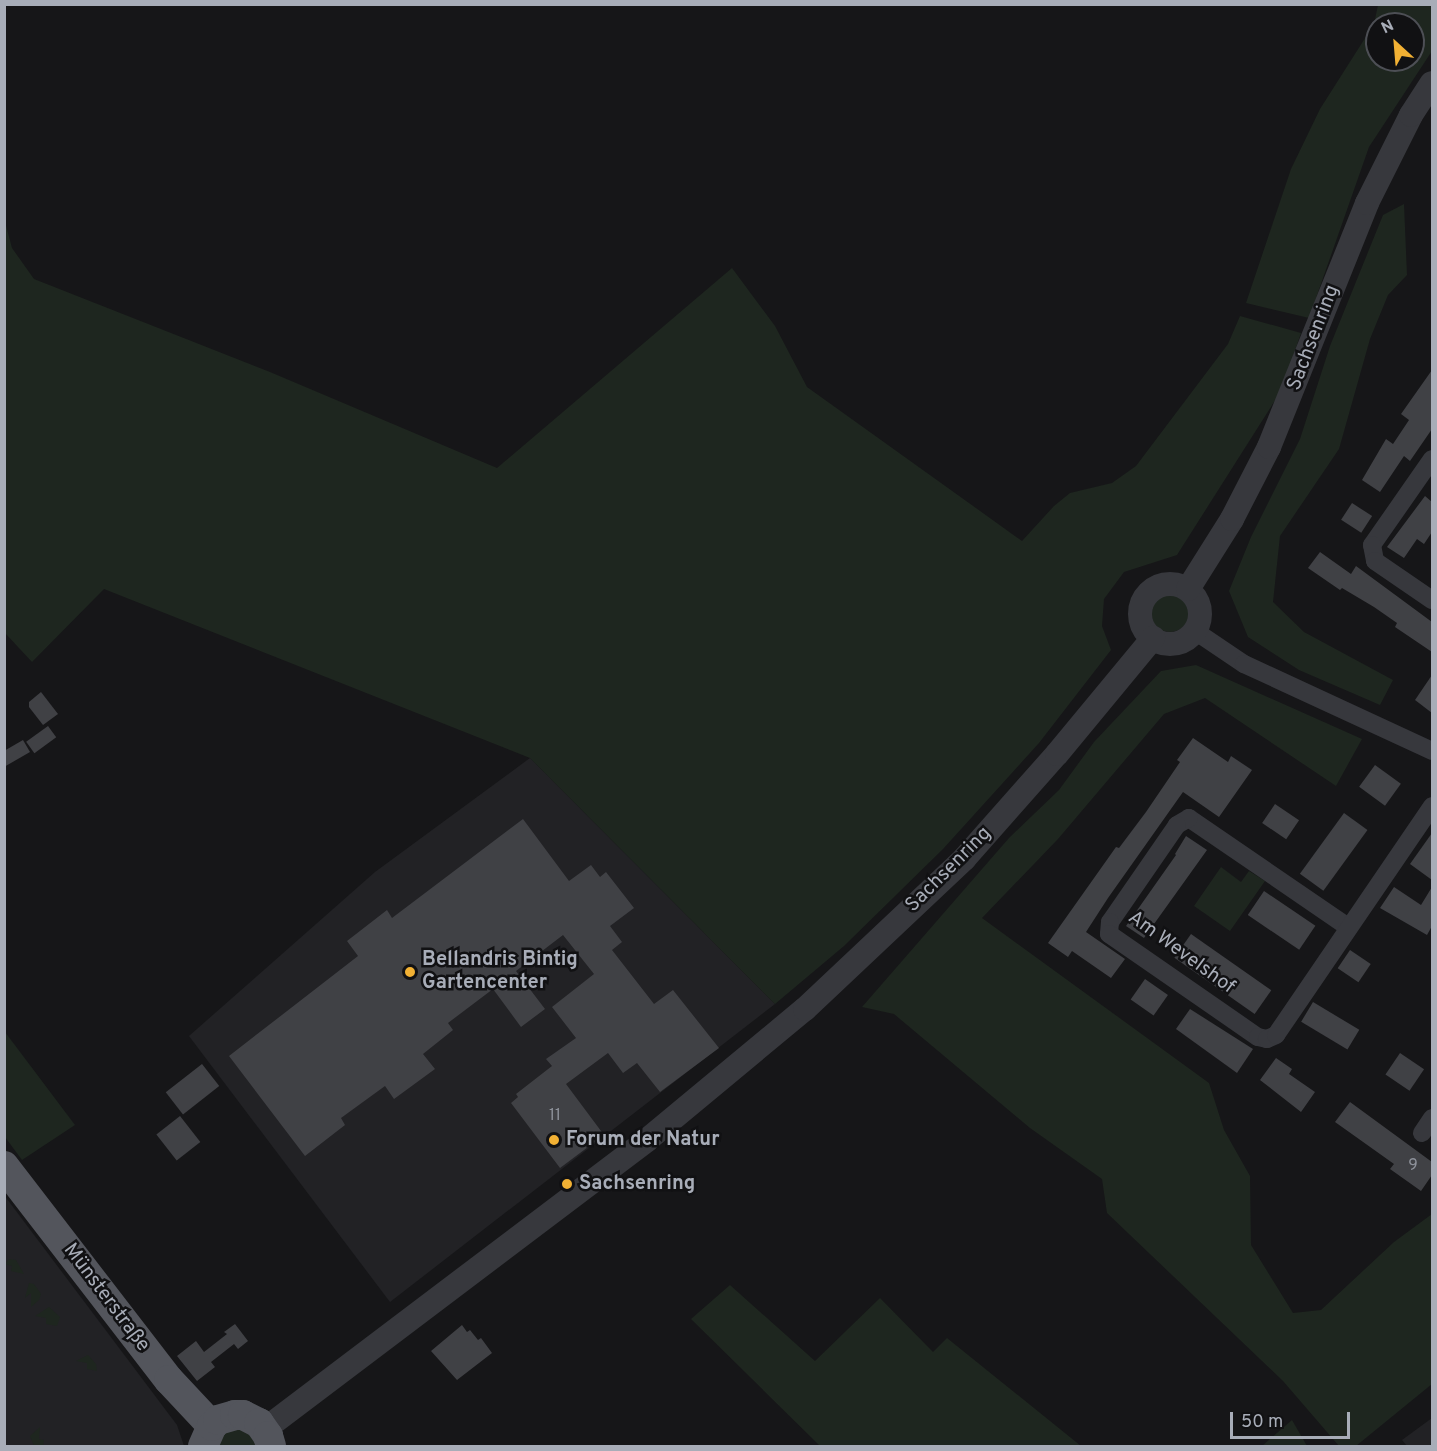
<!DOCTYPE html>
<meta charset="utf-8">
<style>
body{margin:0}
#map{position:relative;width:1437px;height:1451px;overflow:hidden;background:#161618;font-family:Overpass,sans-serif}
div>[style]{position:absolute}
.built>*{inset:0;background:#222225}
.green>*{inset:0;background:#1e261f}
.round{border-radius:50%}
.building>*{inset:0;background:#404145;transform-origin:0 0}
.minor>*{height:18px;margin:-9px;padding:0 9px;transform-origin:9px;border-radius:9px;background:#37383d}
.tertiary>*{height:24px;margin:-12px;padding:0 12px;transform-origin:12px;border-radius:12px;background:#37383d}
.tertiary>.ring{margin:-12px;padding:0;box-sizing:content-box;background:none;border:24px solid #37383d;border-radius:50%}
.primary>*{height:30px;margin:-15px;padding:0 15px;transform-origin:15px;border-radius:15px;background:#53555c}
.dots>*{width:16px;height:16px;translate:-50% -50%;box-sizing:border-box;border:3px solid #111113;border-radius:50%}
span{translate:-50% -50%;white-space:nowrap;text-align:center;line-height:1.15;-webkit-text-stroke:5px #111113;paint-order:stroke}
.number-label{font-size:16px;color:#8e929b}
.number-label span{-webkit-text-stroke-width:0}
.street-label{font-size:20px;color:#a8adb8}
.poi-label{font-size:20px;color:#a8adb8;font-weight:700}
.left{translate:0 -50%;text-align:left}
.frame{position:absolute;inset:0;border:6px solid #a8adb8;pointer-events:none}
.north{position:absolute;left:1365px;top:12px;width:60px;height:60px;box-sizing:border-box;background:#111113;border:2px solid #4d4f55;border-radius:50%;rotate:334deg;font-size:16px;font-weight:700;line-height:24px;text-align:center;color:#a8adb8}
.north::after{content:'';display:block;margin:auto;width:21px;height:27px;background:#f2b134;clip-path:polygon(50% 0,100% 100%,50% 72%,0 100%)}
.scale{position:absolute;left:1230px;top:1412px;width:120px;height:27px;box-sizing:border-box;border:3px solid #a8adb8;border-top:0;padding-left:8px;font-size:18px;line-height:21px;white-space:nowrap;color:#a8adb8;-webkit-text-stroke:4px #111113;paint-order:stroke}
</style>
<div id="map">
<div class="built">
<i style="clip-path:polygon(530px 758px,775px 1004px,390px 1302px,189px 1036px,375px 872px)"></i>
<i style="clip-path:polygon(4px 1195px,177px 1425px,184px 1446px,5px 1446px)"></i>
<i style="clip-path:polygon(1432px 1418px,1432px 1446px,1407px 1446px,1402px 1440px)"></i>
</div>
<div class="green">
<i style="clip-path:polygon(evenodd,1378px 5px,1432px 5px,1432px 51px,1369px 147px,1309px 318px,1246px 303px,1291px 169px,1320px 109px,1374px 24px,1378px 5px,1377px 24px,1413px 24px,1413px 60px,1377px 60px,1377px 24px)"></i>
<i style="clip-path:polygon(1404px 204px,1407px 275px,1388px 295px,1370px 339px,1339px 449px,1280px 536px,1273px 602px,1304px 632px,1393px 680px,1380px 705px,1299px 670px,1248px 637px,1229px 591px,1251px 537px,1300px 439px,1330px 346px,1383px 215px)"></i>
<i style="clip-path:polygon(4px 218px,12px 248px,34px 279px,270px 372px,497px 468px,732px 268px,775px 326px,807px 387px,1022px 541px,1054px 506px,1070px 493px,1112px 483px,1136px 466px,1228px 344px,1240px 316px,1301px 333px,1281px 391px,1177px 555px,1124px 572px,1104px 599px,1102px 626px,1111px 650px,1039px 743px,943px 849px,844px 946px,775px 1004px,530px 758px,104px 589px,32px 662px,5px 633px)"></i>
<i class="round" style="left:1151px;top:594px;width:38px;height:38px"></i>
<i style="clip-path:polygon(1196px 665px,1362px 739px,1336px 786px,1205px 698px,1164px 714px,1058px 839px,982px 918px,1209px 1083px,1224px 1130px,1250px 1176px,1251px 1245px,1293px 1313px,1321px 1310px,1394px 1242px,1432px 1214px,1432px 1384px,1356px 1446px,1339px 1446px,1283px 1381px,1107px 1213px,1102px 1179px,1030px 1128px,894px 1014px,862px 1007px,1009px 838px,1059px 790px,1094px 742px,1161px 671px)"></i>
<i style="clip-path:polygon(1221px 867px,1241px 882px,1249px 871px,1265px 881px,1230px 931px,1194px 906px)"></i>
<i style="clip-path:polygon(5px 1032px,75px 1125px,22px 1160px,5px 1137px)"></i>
<i style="clip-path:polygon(9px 1259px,16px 1260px,24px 1274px,11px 1271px,12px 1266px,5px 1264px)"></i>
<i style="clip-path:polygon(29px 1283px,34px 1284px,41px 1294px,39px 1300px,31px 1307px,31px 1293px,25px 1298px)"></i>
<i style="clip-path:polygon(730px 1285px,815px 1361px,880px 1298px,933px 1352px,947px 1338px,1081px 1446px,820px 1446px,691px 1319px)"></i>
<i style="clip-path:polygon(49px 1307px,60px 1317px,57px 1326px,46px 1324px,46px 1318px,35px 1316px)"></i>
<i style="clip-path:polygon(88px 1355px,96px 1364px,97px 1371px,87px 1369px,87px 1363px,76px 1361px)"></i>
<i style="clip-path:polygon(1292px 1420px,1307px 1446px,1262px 1446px)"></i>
<i style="clip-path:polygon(40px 1427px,39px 1439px,44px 1440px,43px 1446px,34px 1446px,30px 1436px)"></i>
<i style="clip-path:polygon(237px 1428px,251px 1433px,257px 1446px,217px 1446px,223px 1434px)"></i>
</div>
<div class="building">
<i style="clip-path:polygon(1432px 370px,1432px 429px,1410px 461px,1404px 456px,1380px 492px,1362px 480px,1386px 439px,1393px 444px,1409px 420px,1401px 414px)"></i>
<i style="clip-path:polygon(1425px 496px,1432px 502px,1432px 532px,1424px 544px,1417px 539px,1404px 558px,1387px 547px)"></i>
<i style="left:1352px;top:503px;width:24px;height:20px;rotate:33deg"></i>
<i style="clip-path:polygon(1320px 552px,1351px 574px,1356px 566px,1432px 622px,1432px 652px,1395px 627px,1397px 623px,1374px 607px,1342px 588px,1340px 590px,1308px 568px)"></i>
<i style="clip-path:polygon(1432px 675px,1432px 713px,1415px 700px)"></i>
<i style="clip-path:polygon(41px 692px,58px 714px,43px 725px,29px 707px,29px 702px)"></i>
<i style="left:48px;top:726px;width:14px;height:27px;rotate:54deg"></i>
<i style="clip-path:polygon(1193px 738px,1228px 762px,1231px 756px,1252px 770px,1219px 817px,1183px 792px,1108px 898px,1086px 932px,1125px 959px,1111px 978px,1072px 951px,1068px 957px,1048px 943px,1116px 847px,1119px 848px,1146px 812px,1180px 762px,1177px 760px)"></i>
<i style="clip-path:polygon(23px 740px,30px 752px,4px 767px,4px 751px)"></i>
<i style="left:1375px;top:765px;width:32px;height:27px;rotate:36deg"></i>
<i style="left:1275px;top:804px;width:29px;height:23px;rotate:34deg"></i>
<i style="left:1344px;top:813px;width:29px;height:75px;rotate:36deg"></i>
<i style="clip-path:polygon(523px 819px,569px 881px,591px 865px,600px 877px,606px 872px,634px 908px,610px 926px,622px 942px,612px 950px,654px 1004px,673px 990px,719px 1048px,660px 1092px,637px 1063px,623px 1073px,608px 1053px,566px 1084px,604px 1135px,560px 1168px,511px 1103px,518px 1097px,516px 1094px,552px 1066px,546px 1059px,576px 1038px,552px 1007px,594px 974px,563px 935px,516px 971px,545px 1009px,521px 1027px,493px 989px,448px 1023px,453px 1030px,423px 1054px,435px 1069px,394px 1099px,385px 1086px,341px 1118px,345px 1125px,305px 1156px,229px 1056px,358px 956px,347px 941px,387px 910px,392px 918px)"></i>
<i style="clip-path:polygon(1432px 833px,1432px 880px,1410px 864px)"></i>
<i style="clip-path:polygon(1186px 836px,1207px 850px,1144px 938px,1126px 926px,1176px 855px,1175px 854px)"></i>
<i style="clip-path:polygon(1394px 887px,1421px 905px,1432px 887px,1432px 926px,1427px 935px,1380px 908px)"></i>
<i style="left:1264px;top:891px;width:62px;height:29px;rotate:34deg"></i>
<i style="left:1191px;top:934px;width:98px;height:29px;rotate:35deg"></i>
<i style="left:1350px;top:950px;width:25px;height:22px;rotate:34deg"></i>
<i style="left:1145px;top:979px;width:28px;height:25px;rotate:35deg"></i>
<i style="left:1313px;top:1002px;width:54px;height:23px;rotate:31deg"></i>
<i style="clip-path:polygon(1190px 1009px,1253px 1049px,1237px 1073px,1176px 1029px)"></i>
<i style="left:1400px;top:1053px;width:29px;height:26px;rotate:34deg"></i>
<i style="clip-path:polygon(1276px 1058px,1292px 1069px,1289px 1074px,1315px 1092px,1301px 1112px,1260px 1080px)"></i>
<i style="left:202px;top:1064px;width:28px;height:46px;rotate:52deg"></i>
<i style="clip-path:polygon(1350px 1102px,1432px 1162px,1432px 1175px,1421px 1191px,1390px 1169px,1394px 1164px,1335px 1122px)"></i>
<i style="left:180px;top:1116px;width:33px;height:30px;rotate:52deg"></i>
<i style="clip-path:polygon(235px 1324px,248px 1341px,238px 1349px,234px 1344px,211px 1362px,215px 1367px,197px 1381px,177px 1356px,196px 1341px,204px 1352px,227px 1334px,224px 1332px)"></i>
<i style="clip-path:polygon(462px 1325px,467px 1332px,470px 1330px,478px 1340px,481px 1338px,492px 1353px,457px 1380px,431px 1351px)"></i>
</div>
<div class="minor">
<i style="left:1432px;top:459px;width:105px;rotate:124.9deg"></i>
<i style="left:1372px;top:545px;width:16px;rotate:79deg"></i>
<i style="left:1375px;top:561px;width:69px;rotate:34.4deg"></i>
<i style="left:1195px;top:631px;width:59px;rotate:34deg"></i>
<i style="left:1244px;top:664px;width:207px;rotate:24.8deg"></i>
<i style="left:1348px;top:927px;width:193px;rotate:-145.6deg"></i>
<i style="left:1189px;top:818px;width:14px;rotate:150deg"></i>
<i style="left:1177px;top:825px;width:118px;rotate:124.6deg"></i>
<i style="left:1110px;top:922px;width:12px;rotate:95deg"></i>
<i style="left:1109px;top:934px;width:181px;rotate:34.7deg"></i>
<i style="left:1258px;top:1037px;width:9px;rotate:13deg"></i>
<i style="left:1267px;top:1039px;width:10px;rotate:-24deg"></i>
<i style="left:1276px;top:1035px;width:277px;rotate:-55.7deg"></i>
<i style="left:1422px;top:1133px;width:18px;rotate:-56deg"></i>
</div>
<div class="tertiary">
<i class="ring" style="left:1140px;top:584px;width:36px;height:36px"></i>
<i style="left:1188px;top:589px;width:83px;rotate:-57.8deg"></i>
<i style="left:1232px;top:519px;width:81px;rotate:-62.8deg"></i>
<i style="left:1269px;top:447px;width:263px;rotate:-68.1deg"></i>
<i style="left:1367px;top:203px;width:98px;rotate:-63.4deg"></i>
<i style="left:1411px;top:115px;width:38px;rotate:-57deg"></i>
<i style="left:265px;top:1429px;width:479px;rotate:-37.1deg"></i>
<i style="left:647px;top:1140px;width:205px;rotate:-39.7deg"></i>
<i style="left:805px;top:1009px;width:219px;rotate:-43.3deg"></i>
<i style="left:964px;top:859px;width:140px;rotate:-48.5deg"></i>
<i style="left:1057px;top:754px;width:151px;rotate:-50.4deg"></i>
</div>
<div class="primary">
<i style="left:4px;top:1166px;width:270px;rotate:52.4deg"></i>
<i style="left:169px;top:1380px;width:63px;rotate:46.9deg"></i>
<i style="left:203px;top:1446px;width:22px;rotate:-66deg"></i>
<i style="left:212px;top:1426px;width:8px;rotate:-45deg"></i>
<i style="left:218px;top:1420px;width:18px;rotate:-16deg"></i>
<i style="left:235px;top:1415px;width:8px"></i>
<i style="left:243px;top:1415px;width:18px;rotate:27deg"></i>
<i style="left:259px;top:1423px;width:16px;rotate:55deg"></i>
<i style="left:268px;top:1436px;width:10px;rotate:73deg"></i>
</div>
<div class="dots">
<i style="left:410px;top:972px;background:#f2b134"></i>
<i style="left:554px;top:1140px;background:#f2b134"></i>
<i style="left:567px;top:1184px;background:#f2b134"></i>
</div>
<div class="number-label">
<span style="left:555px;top:1116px">11</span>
<span style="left:1413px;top:1166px">9</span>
</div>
<div class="street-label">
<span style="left:1314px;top:338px;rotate:-69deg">Sachsenring</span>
<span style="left:949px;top:870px;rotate:-45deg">Sachsenring</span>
<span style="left:1181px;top:953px;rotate:36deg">Am Wevelshof</span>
<span style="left:106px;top:1298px;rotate:53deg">Münsterstraße</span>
</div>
<div class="poi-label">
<span class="left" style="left:422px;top:972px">Bellandris Bintig<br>Gartencenter</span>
<span class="left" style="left:566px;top:1140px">Forum der Natur</span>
<span class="left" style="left:579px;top:1184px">Sachsenring</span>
</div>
<div class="frame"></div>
<div class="north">N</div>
<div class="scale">50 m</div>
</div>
